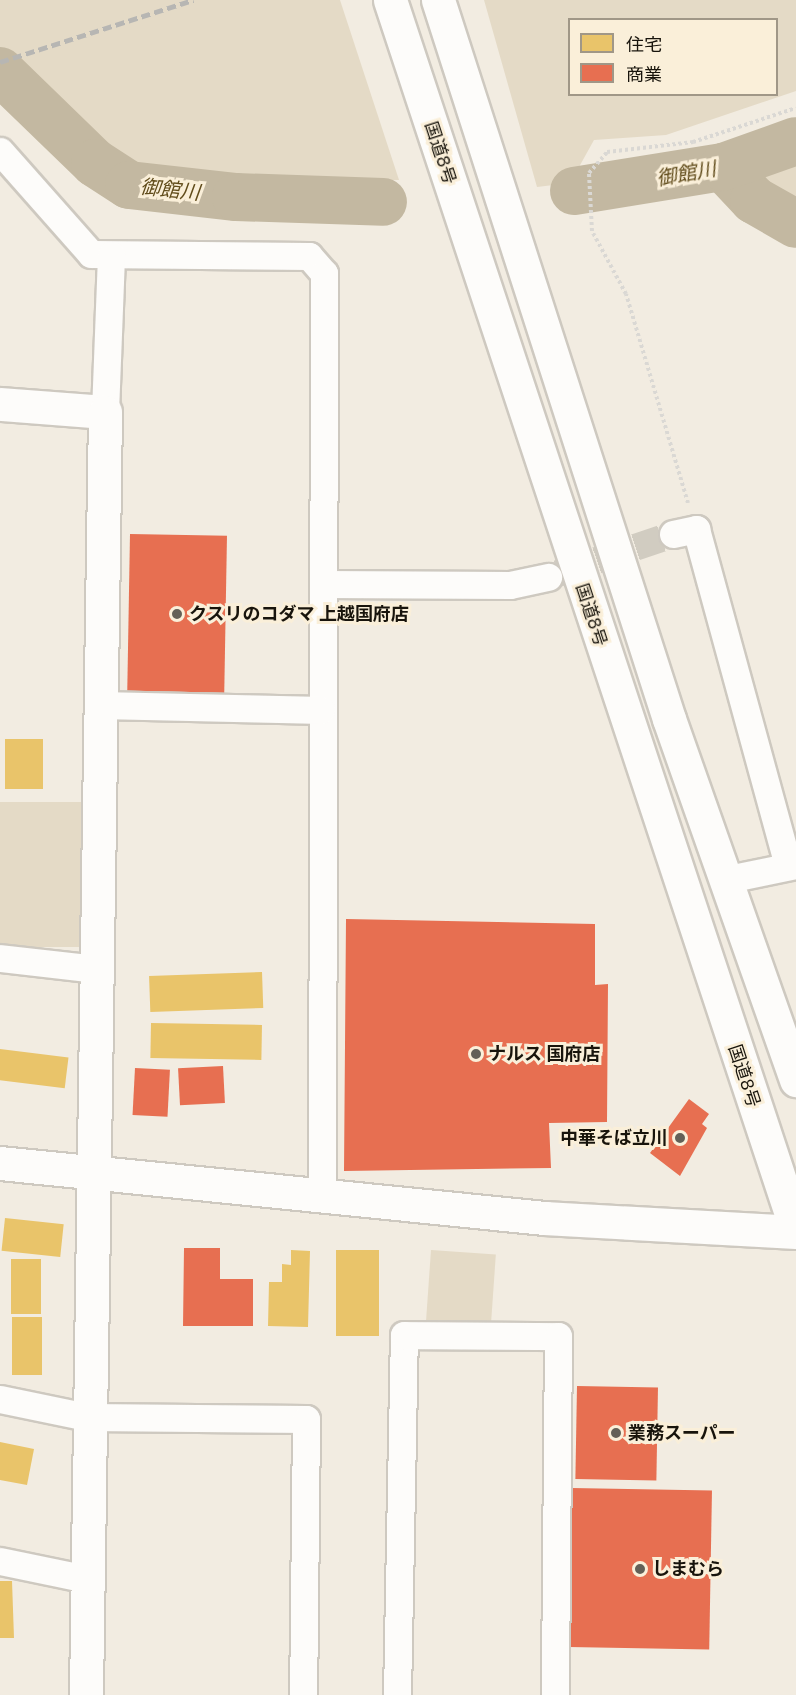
<!DOCTYPE html>
<meta charset="utf-8">
<style>
body{margin:0}
#map{position:relative;width:796px;height:1695px;overflow:hidden;background:#f2ece1;font-family:"IBM Plex Sans","Noto Sans JP",sans-serif}
div>[style]{position:absolute}
.green>*{inset:0;background:#e4dac6;transform-origin:0 0}
.homes>*{inset:0;background:#e9c46a;transform-origin:0 0}
.shops>*{inset:0;background:#e76f51;transform-origin:0 0}
.river>*{height:48px;margin:-24px;padding:0 24px;transform-origin:24px;border-radius:24px;background:#c3b8a1}
.street-tunnel>*{height:27px;margin-top:-13.5px;transform-origin:0;background:repeating-linear-gradient(90deg,#d1ccc1 0 27px,transparent 0 41px)}
.path>*{height:4px;margin-top:-2px;transform-origin:0;background:repeating-linear-gradient(90deg,#dad8d4 0 3px,transparent 0 6px)}
.roads{filter:drop-shadow(2px 0 #cec9c0) drop-shadow(-2px 0 #cec9c0) drop-shadow(0 2px #cec9c0) drop-shadow(0 -2px #cec9c0)}
.street>*{height:27px;margin:-13.5px;padding:0 13.5px;transform-origin:13.5px;border-radius:13.5px;background:#fdfcfa}
.secondary>*{height:33px;margin:-16.5px;padding:0 16.5px;transform-origin:16.5px;border-radius:16.5px;background:#fdfcfa}
.highway>*{height:33px;margin:-16.5px;padding:0 16.5px;transform-origin:16.5px;border-radius:16.5px;background:#fdfcfa}
.rail>*{height:4.5px;margin-top:-2.25px;transform-origin:0;background:repeating-linear-gradient(90deg,#b7b6b3 0 9px,transparent 0 13.5px)}
.dots>*{width:16px;height:16px;translate:-50% -50%;box-sizing:border-box;border:3px solid #faefd9;border-radius:50%}
span{translate:-50% -50%;white-space:nowrap;text-align:center;line-height:1.15;-webkit-text-stroke:6px #faefd9;paint-order:stroke}
.street-label{font-size:18px;color:#18140c}
.poi-label{font-size:18px;color:#18140c;font-weight:700}
.left{translate:0 -50%;text-align:left}
.right{translate:-100% -50%;text-align:right}
.water-label{font-size:20px;color:#614c1b;font-style:italic}
.legend{position:absolute;left:568px;top:18px;width:210px;height:78px;box-sizing:border-box;background:#faefd9;border:2px solid #a09787;margin:0;padding:8px 10px;list-style:none;font-size:18px;color:#18140c}
.legend li{display:flex;align-items:center;gap:12px;height:30px}
.legend b{width:30px;border:2px solid #a09787}
</style>
<div id="map">
<div class="green">
<i style="clip-path:polygon(0 0,340px 0,399px 180px,246px 181px,142px 172px,91px 141px,0 54px)"></i>
<i style="clip-path:polygon(evenodd,484px 0,796px 0,796px 91px,666px 135px,594px 140px,579px 167px,578px 182px,537px 187px,484px 0,570px 20px,776px 20px,776px 94px,570px 94px,570px 20px)"></i>
<i style="clip-path:polygon(796px 157px,796px 213px,763px 193px,758px 180px,763px 166px)"></i>
<i style="left:0;top:802px;width:85px;height:145px"></i>
<i style="left:431px;top:1250px;width:65px;height:78px;rotate:4deg"></i>
</div>
<div class="homes">
<i style="left:5px;top:739px;width:38px;height:50px"></i>
<i style="left:262px;top:972px;width:36px;height:113px;rotate:88deg"></i>
<i style="left:151px;top:1023px;width:111px;height:35px;rotate:1deg"></i>
<i style="left:0;top:1049px;width:69px;height:31px;rotate:7deg"></i>
<i style="left:5px;top:1218px;width:59px;height:33px;rotate:6deg"></i>
<i style="clip-path:polygon(291px 1250px,310px 1251px,308px 1327px,268px 1326px,269px 1282px,282px 1282px,282px 1264px,291px 1265px)"></i>
<i style="left:336px;top:1250px;width:43px;height:86px"></i>
<i style="left:11px;top:1259px;width:30px;height:55px"></i>
<i style="left:12px;top:1317px;width:30px;height:58px"></i>
<i style="clip-path:polygon(0 1442px,34px 1449px,27px 1485px,0 1480px)"></i>
<i style="clip-path:polygon(0 1581px,12px 1581px,14px 1638px,0 1638px)"></i>
</div>
<div class="shops">
<i style="left:130px;top:534px;width:97px;height:158px;rotate:1deg"></i>
<i style="clip-path:polygon(346px 919px,595px 924px,595px 985px,608px 984px,607px 1122px,549px 1123px,551px 1168px,344px 1171px)"></i>
<i style="left:223px;top:1066px;width:37px;height:45px;rotate:87deg"></i>
<i style="left:135px;top:1068px;width:35px;height:47px;rotate:3deg"></i>
<i style="clip-path:polygon(689px 1099px,709px 1114px,702px 1124px,707px 1128px,680px 1176px,650px 1153px)"></i>
<i style="clip-path:polygon(184px 1248px,220px 1248px,220px 1279px,253px 1279px,253px 1326px,183px 1326px)"></i>
<i style="left:577px;top:1386px;width:81px;height:93px;rotate:1deg"></i>
<i style="left:572px;top:1488px;width:140px;height:159px;rotate:1deg"></i>
</div>
<div class="river">
<i style="left:0;top:71px;width:132px;rotate:44.1deg"></i>
<i style="left:95px;top:163px;width:40px;rotate:32.9deg"></i>
<i style="left:129px;top:185px;width:108px;rotate:6.4deg"></i>
<i style="left:236px;top:197px;width:147px;rotate:1.9deg"></i>
<i style="left:723px;top:167px;width:45px;rotate:46.8deg"></i>
<i style="left:754px;top:200px;width:48px;rotate:29.7deg"></i>
<i style="left:574px;top:191px;width:151px;rotate:-9.2deg"></i>
<i style="left:723px;top:167px;width:77px;rotate:-19.6deg"></i>
</div>
<div class="street-tunnel">
<i style="left:558px;top:573px;width:121px;rotate:-18.7deg"></i>
</div>
<div class="path">
<i style="left:688px;top:503px;width:218px;rotate:-106.5deg"></i>
<i style="left:626px;top:294px;width:72px;rotate:-118.4deg"></i>
<i style="left:592px;top:231px;width:58px;rotate:-93deg"></i>
<i style="left:589px;top:173px;width:28px;rotate:-49deg"></i>
<i style="left:607px;top:152px;width:87px;rotate:-6.6deg"></i>
<i style="left:693px;top:142px;width:108px;rotate:-18.3deg"></i>
</div>
<div class="roads">
<div class="street">
<i style="left:0;top:151px;width:137px;rotate:48.5deg"></i>
<i style="left:91px;top:254px;width:218px;rotate:0.5deg"></i>
<i style="left:309px;top:256px;width:23px;rotate:49deg"></i>
<i style="left:324px;top:273px;width:923px;rotate:90.12deg"></i>
<i style="left:105px;top:412px;width:157px;rotate:-87.8deg"></i>
<i style="left:673px;top:534px;width:24px;rotate:-12deg"></i>
<i style="left:696px;top:529px;width:348px;rotate:74.7deg"></i>
<i style="left:323px;top:584px;width:187px;rotate:0.3deg"></i>
<i style="left:510px;top:585px;width:39px;rotate:-12deg"></i>
<i style="left:102px;top:705px;width:219px;rotate:1.3deg"></i>
<i style="left:728px;top:879px;width:69px;rotate:-11.6deg"></i>
<i style="left:0;top:958px;width:97px;rotate:6.5deg"></i>
<i style="left:0;top:1399px;width:89px;rotate:11.7deg"></i>
<i style="left:87px;top:1417px;width:219px;rotate:0.5deg"></i>
<i style="left:306px;top:1419px;width:276px;rotate:90.6deg"></i>
<i style="left:0;top:1561px;width:89px;rotate:11.7deg"></i>
<i style="left:397px;top:1695px;width:360px;rotate:-88.9deg"></i>
<i style="left:404px;top:1335px;width:154px;rotate:0.4deg"></i>
<i style="left:558px;top:1336px;width:359px;rotate:90.5deg"></i>
</div>
<div class="secondary">
<i style="left:0;top:404px;width:105px;rotate:4.4deg"></i>
<i style="left:105px;top:412px;width:1283px;rotate:90.85deg"></i>
<i style="left:0;top:1163px;width:547px;rotate:5.77deg"></i>
<i style="left:544px;top:1218px;width:252px;rotate:3.2deg"></i>
</div>
<div class="highway">
<i style="left:390px;top:0;width:1294px;rotate:71.72deg"></i>
<i style="left:438px;top:0;width:755px;rotate:72.19deg"></i>
<i style="left:669px;top:719px;width:383px;rotate:70.6deg"></i>
</div>
</div>
<div class="rail">
<i style="left:0;top:62px;width:203px;rotate:-17.8deg"></i>
</div>
<div class="dots">
<i style="left:177px;top:614px;background:#646057"></i>
<i style="left:476px;top:1054px;background:#646057"></i>
<i style="left:680px;top:1138px;background:#646057"></i>
<i style="left:616px;top:1433px;background:#646057"></i>
<i style="left:640px;top:1569px;background:#646057"></i>
</div>
<div class="street-label">
<span style="left:440px;top:153px;rotate:72deg">国道8号</span>
<span style="left:591px;top:615px;rotate:72deg">国道8号</span>
<span style="left:744px;top:1076px;rotate:72deg">国道8号</span>
</div>
<div class="poi-label">
<span class="left" style="left:189px;top:614px">クスリのコダマ 上越国府店</span>
<span class="left" style="left:488px;top:1054px">ナルス 国府店</span>
<span class="right" style="left:668px;top:1138px">中華そば立川</span>
<span class="left" style="left:628px;top:1433px">業務スーパー</span>
<span class="left" style="left:652px;top:1569px">しまむら</span>
</div>
<div class="water-label">
<span style="left:686px;top:173px;rotate:-10deg">御館川</span>
<span style="left:170px;top:189px;rotate:6deg">御館川</span>
</div>
<ul class="legend">
<li><b style="height:16px;background:#e9c46a"></b>住宅</li>
<li><b style="height:16px;background:#e76f51"></b>商業</li>
</ul>
</div>
